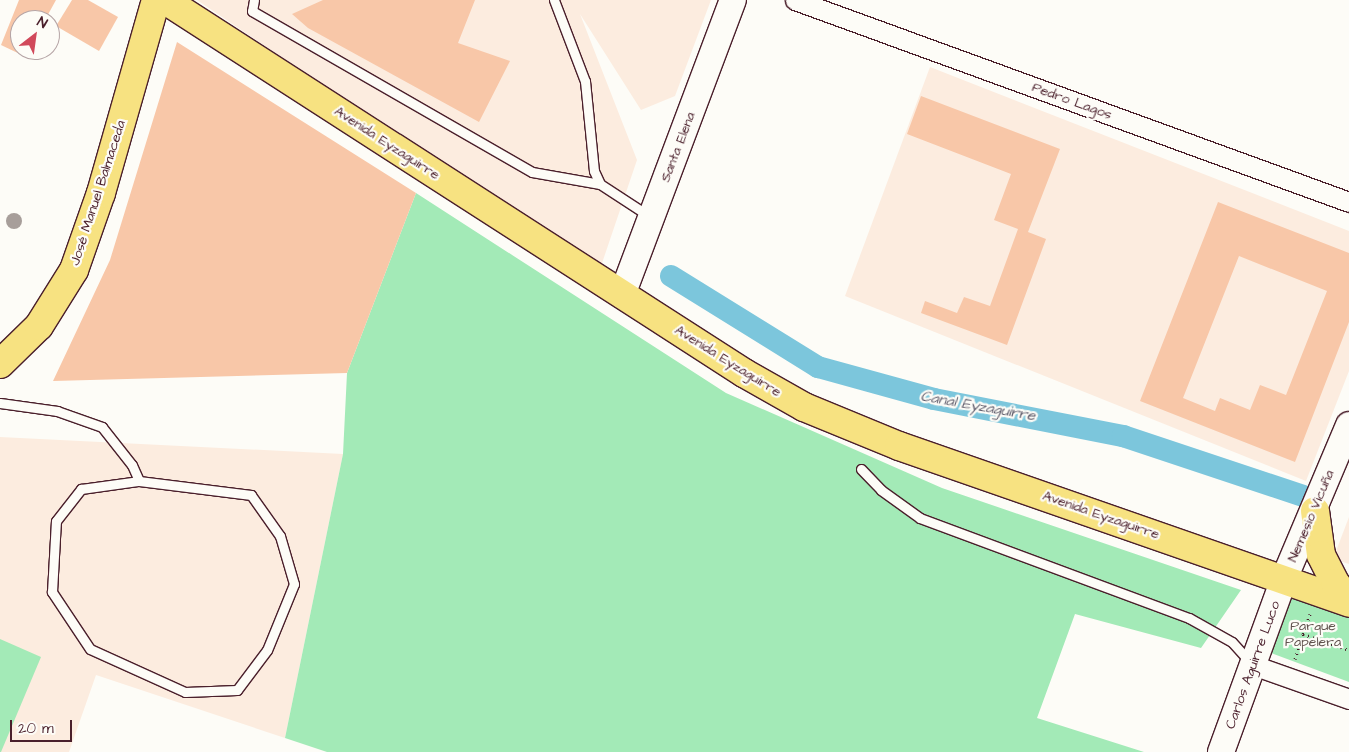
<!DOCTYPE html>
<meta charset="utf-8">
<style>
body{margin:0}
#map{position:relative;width:1349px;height:752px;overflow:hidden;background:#fdfcf7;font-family:"Architects Daughter",sans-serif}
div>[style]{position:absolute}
.built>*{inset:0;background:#fcecdf}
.green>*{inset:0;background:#a3eab7}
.canal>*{height:22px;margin:-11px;padding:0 11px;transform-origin:11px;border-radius:11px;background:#7cc6dc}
.building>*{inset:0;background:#f8c7a8}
.path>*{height:3px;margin-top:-1.5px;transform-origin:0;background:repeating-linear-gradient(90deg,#4a1f2b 0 1px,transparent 0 5px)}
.roads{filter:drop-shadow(1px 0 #4a1f2b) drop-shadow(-1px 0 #4a1f2b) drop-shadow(0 1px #4a1f2b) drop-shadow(0 -1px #4a1f2b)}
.lane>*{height:9px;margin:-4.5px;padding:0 4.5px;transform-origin:4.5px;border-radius:4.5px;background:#fdfcf7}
.street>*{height:19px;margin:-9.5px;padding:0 9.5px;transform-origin:9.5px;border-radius:9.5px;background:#fdfcf7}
.secondary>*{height:26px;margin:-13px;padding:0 13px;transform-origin:13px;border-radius:13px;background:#fdfcf7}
.primary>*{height:28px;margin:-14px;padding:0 14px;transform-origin:14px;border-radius:14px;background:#f7e281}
.trees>*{width:16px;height:16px;margin:-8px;border-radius:50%;background:#a79e9a}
span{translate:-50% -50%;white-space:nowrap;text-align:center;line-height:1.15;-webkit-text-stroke:4.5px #fdfcf7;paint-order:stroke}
.street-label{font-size:14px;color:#4a1f2b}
.park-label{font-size:14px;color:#60524e}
.water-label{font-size:15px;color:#5c5969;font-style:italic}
.north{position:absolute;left:10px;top:10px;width:50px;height:50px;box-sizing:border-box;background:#fdfcf7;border:1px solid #b5a4a5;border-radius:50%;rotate:30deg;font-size:14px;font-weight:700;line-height:20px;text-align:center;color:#4a1f2b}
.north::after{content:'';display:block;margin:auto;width:18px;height:22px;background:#d1495b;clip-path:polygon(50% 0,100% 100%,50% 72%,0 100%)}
.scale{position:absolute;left:10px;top:720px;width:62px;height:22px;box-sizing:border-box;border:2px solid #4a1f2b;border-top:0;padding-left:6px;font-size:15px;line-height:18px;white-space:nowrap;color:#4a1f2b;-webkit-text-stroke:4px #fdfcf7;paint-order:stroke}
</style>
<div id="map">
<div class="built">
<i style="clip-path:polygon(197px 0,711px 0,675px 96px,641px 110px,580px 14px,637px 160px,599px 272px)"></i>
<i style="clip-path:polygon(930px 67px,1349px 231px,1349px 371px,1306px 481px,845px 296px)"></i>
<i style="clip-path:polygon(0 437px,343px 454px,285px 738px,96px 675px,69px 752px,0 752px)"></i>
<i style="clip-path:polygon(1349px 517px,1349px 564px,1333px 559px)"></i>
</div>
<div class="green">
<i style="clip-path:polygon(416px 193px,726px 393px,942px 488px,1241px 590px,1201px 648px,1075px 614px,1037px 718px,1144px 752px,327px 752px,285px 738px,343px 454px,347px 373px)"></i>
<i style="clip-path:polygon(1293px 592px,1349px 612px,1349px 682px,1271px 653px)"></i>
<i style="clip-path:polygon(0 639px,41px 657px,1px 752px,0 752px)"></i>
</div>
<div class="canal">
<i style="left:671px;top:276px;width:173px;rotate:31.8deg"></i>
<i style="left:818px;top:367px;width:120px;rotate:15.4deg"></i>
<i style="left:934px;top:399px;width:193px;rotate:11.1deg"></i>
<i style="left:1123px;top:436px;width:190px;rotate:18.4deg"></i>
</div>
<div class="building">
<i style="clip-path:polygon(19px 0,56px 0,45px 20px,20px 20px,20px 50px,28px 50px,24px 56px,1px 45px)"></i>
<i style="clip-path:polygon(72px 0,88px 0,118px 17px,99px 51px,56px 26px)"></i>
<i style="clip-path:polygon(323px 0,475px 0,458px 43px,510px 61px,479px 122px,308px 28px,292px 14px)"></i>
<i style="clip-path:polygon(177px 42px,416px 193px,347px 373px,53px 381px,110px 260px)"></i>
<i style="clip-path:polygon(921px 96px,1060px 149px,1028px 232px,1046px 239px,1007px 345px,921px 313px,925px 301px,957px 313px,964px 297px,990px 306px,1018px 229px,994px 220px,1011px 174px,907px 134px)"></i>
<i style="clip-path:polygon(evenodd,1218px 202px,1349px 253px,1349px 322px,1295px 462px,1140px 401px,1218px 202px,1239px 256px,1327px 291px,1286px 395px,1260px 385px,1250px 410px,1220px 398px,1215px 411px,1183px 398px,1239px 256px)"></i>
</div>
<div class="path">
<i style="left:1310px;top:614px;width:21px;rotate:109deg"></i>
<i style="left:1303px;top:634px;width:49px;rotate:19.2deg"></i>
<i style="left:1295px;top:659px;width:26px;rotate:-72deg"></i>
</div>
<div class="roads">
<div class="lane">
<i style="left:254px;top:0;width:11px;rotate:100deg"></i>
<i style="left:252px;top:11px;width:323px;rotate:29.9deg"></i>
<i style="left:532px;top:172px;width:69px;rotate:10deg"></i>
<i style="left:554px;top:0;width:87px;rotate:69.1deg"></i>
<i style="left:585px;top:81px;width:90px;rotate:84.3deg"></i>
<i style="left:594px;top:171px;width:14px;rotate:65deg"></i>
<i style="left:600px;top:184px;width:59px;rotate:33.1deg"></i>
<i style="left:0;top:403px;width:58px;rotate:8deg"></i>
<i style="left:57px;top:411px;width:48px;rotate:19.6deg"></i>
<i style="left:102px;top:427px;width:48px;rotate:51.7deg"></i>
<i style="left:132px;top:465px;width:17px;rotate:66deg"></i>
<i style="left:861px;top:469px;width:29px;rotate:46deg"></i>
<i style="left:881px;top:490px;width:48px;rotate:35.7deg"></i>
<i style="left:920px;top:518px;width:287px;rotate:20.4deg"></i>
<i style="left:1189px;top:618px;width:49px;rotate:29.2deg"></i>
<i style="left:1232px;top:642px;width:25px;rotate:48deg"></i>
<i style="left:139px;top:481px;width:113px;rotate:7.1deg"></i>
<i style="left:251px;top:495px;width:50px;rotate:54.7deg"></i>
<i style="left:280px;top:536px;width:50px;rotate:73.7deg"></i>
<i style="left:294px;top:584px;width:71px;rotate:112.2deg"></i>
<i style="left:267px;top:650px;width:50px;rotate:126.9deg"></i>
<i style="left:237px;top:690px;width:52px;rotate:177.8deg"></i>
<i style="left:185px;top:692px;width:104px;rotate:-155.6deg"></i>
<i style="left:90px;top:649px;width:69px;rotate:-123.7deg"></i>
<i style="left:52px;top:592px;width:71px;rotate:-86.8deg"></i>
<i style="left:56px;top:521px;width:41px;rotate:-52deg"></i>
<i style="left:81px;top:489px;width:59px;rotate:-7.9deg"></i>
</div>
<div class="street">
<i style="left:795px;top:0;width:590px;rotate:20.03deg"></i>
<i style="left:1253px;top:665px;width:102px;rotate:19.5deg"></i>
</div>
<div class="secondary">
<i style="left:622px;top:295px;width:315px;rotate:-69.4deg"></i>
<i style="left:1221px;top:752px;width:184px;rotate:-70deg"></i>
<i style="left:1284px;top:579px;width:167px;rotate:-67.1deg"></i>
</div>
<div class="primary">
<i style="left:165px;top:0;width:689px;rotate:32.79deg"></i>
<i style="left:744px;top:373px;width:69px;rotate:29.5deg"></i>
<i style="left:804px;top:407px;width:103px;rotate:22.3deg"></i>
<i style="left:899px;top:446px;width:477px;rotate:19.2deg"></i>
<i style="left:0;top:364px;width:54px;rotate:-44.3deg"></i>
<i style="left:39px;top:326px;width:66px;rotate:-58deg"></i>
<i style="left:74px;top:270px;width:82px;rotate:-70.7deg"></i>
<i style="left:101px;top:193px;width:201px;rotate:-74.1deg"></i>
<i style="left:1315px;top:511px;width:44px;rotate:82.2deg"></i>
<i style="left:1321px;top:555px;width:31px;rotate:63deg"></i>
<i style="left:1335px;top:583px;width:21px;rotate:49deg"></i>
</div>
</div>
<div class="trees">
<i style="left:14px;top:221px"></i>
</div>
<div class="street-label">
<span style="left:1072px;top:101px;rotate:20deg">Pedro Lagos</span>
<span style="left:387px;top:143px;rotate:33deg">Avenida Eyzaguirre</span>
<span style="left:678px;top:147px;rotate:-69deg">Santa Elena</span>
<span style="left:98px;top:193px;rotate:-72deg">José Manuel Balmaceda</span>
<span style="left:728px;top:361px;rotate:32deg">Avenida Eyzaguirre</span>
<span style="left:1101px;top:515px;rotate:19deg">Avenida Eyzaguirre</span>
<span style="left:1311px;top:516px;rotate:-67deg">Nemesio Vicuña</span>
<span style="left:1253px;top:665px;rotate:-70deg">Carlos Aguirre Luco</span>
</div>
<div class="park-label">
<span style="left:1313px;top:634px">Parque<br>Papelera</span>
</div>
<div class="water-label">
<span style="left:978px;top:406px;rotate:10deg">Canal Eyzaguirre</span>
</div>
<div class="north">N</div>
<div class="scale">20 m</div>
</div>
